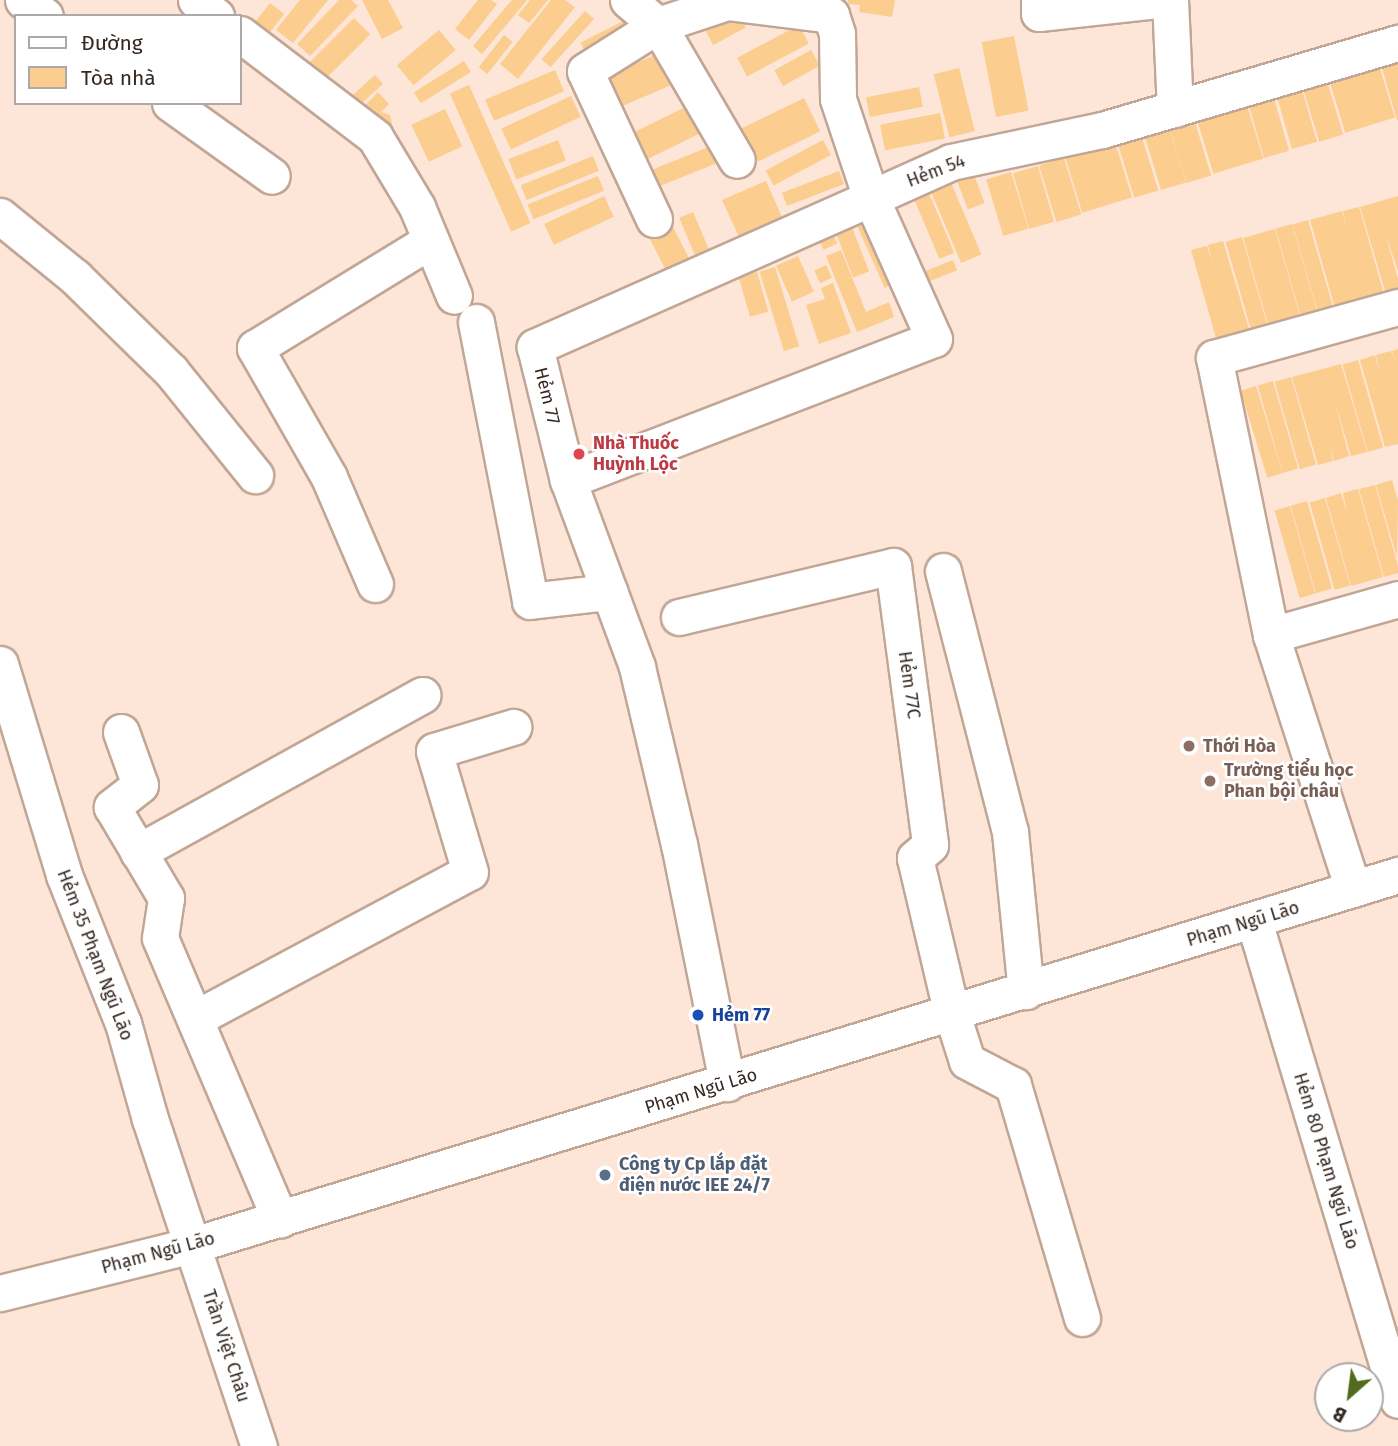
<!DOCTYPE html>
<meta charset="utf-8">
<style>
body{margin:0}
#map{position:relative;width:1398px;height:1446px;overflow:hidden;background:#fde5d7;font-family:"Fira Sans",sans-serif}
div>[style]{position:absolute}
.building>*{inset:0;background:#fbcd8e;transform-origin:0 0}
.roads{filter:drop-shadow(2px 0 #c1a695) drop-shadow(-2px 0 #c1a695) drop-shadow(0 2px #c1a695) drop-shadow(0 -2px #c1a695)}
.minor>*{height:35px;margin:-17.5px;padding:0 17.5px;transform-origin:17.5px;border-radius:17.5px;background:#fff}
.dots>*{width:19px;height:19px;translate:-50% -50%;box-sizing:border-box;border:4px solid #fff;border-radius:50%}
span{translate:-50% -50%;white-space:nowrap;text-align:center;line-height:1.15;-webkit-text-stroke:5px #fff;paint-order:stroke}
.street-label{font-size:18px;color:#332822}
.health-label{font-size:18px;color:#be3a42;font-weight:700}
.left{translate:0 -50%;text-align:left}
.education-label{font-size:18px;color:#785e54;font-weight:700}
.transit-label{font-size:18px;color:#164399;font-weight:700}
.service-label{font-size:18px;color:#4e5e75;font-weight:700}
.legend{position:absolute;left:14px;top:14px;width:228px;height:91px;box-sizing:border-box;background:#fff;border:2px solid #ada9a7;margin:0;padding:9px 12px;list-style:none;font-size:21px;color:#332822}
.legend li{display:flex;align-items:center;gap:14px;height:35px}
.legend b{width:35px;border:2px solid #ada9a7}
.north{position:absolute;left:1314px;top:1362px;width:70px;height:70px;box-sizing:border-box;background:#fff;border:2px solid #ada9a7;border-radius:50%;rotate:208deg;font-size:19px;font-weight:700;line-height:28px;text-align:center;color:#332822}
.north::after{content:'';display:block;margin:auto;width:24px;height:32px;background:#526b1c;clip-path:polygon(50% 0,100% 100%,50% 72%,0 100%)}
</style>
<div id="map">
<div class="building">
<i style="clip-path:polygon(300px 0,328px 0,293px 43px,276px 30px)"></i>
<i style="clip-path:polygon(339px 0,351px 0,358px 6px,310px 56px,297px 44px)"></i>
<i style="clip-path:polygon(362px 0,388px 0,403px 28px,382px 39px)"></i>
<i style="clip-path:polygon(478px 0,491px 0,497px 4px,469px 40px,455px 29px)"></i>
<i style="clip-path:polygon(512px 0,527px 0,482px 54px,473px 46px)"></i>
<i style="clip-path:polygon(530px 0,548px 0,529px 23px,518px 15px)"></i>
<i style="clip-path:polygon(551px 0,565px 0,575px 7px,518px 79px,500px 64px)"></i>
<i style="clip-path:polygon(848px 0,895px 0,892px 17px,859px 12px,860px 5px,848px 4px)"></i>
<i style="left:270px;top:3px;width:18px;height:26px;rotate:38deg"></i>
<i style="left:736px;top:9px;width:21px;height:37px;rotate:62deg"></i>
<i style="left:585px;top:11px;width:12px;height:65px;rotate:42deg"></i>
<i style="left:354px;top:18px;width:23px;height:64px;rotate:45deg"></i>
<i style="left:625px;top:20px;width:16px;height:50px;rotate:63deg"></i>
<i style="left:799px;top:25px;width:21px;height:70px;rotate:62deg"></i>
<i style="left:439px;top:30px;width:26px;height:55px;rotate:50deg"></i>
<i style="left:504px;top:35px;width:11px;height:41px;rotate:38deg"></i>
<i style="left:1014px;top:36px;width:76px;height:33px;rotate:79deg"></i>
<i style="left:667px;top:50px;width:34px;height:79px;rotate:67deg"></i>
<i style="left:811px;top:50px;width:18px;height:42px;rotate:61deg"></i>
<i style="clip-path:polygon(1398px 55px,1398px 120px,1397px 120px,1380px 61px)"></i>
<i style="left:464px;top:61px;width:13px;height:59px;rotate:58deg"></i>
<i style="left:1378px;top:62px;width:58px;height:52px;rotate:73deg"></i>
<i style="left:959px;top:68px;width:65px;height:26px;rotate:76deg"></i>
<i style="left:555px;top:70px;width:23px;height:76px;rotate:67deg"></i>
<i style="left:375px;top:75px;width:12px;height:35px;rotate:48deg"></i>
<i style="left:1326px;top:78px;width:59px;height:25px;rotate:73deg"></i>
<i style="left:469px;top:85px;width:151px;height:21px;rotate:66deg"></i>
<i style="left:1301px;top:86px;width:58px;height:26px;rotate:74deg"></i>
<i style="left:919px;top:87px;width:20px;height:54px;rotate:79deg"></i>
<i style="clip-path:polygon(378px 92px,389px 104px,381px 112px,390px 115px,395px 137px,359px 112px)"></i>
<i style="left:1273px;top:95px;width:58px;height:26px;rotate:74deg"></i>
<i style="left:571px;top:96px;width:23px;height:77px;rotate:65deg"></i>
<i style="left:804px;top:98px;width:37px;height:69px;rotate:64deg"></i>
<i style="left:698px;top:101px;width:30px;height:93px;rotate:64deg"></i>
<i style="left:1246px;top:102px;width:59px;height:52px;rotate:73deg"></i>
<i style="left:445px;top:109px;width:41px;height:37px;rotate:65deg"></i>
<i style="left:940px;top:113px;width:26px;height:61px;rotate:79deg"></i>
<i style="left:1194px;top:119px;width:59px;height:26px;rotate:73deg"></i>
<i style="left:1169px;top:127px;width:58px;height:26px;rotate:73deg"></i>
<i style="left:1141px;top:134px;width:59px;height:25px;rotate:73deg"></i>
<i style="left:558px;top:140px;width:22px;height:53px;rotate:69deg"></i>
<i style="left:823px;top:140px;width:17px;height:65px;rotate:62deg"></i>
<i style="left:1115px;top:142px;width:58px;height:52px;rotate:73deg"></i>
<i style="left:716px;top:144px;width:18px;height:89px;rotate:68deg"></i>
<i style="left:593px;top:156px;width:16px;height:78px;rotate:68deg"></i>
<i style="left:1064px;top:158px;width:59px;height:26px;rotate:73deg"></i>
<i style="left:1038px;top:166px;width:58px;height:26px;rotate:74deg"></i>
<i style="left:839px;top:171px;width:14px;height:61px;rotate:69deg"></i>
<i style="left:1011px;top:172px;width:59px;height:26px;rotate:73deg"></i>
<i style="left:974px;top:175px;width:30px;height:18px;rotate:69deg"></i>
<i style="left:598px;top:176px;width:16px;height:76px;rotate:68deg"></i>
<i style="left:949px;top:178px;width:83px;height:22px;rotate:67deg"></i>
<i style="clip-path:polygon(766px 181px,785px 224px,745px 250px,722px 200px)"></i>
<i style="left:928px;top:191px;width:67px;height:16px;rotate:67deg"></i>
<i style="left:604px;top:196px;width:23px;height:66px;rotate:65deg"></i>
<i style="clip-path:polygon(1398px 196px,1398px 271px,1385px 233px,1398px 279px,1398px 291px,1386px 294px,1360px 207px)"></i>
<i style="clip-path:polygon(1359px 207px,1384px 294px,1335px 308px,1310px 220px,1342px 211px,1347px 229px,1343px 211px)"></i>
<i style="left:693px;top:212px;width:43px;height:15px;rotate:67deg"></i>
<i style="left:869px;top:218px;width:70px;height:14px;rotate:66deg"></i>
<i style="left:1308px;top:220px;width:92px;height:16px;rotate:74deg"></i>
<i style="left:850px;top:222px;width:53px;height:17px;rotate:69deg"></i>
<i style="left:1292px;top:224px;width:91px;height:17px;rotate:74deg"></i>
<i style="left:672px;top:225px;width:47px;height:26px;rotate:63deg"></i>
<i style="left:830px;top:228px;width:17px;height:15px;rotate:65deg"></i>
<i style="left:1275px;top:229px;width:91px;height:33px;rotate:74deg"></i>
<i style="left:1242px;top:237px;width:92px;height:17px;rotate:74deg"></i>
<i style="clip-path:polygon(1223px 241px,1249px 329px,1216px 338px,1191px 250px,1207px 246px,1212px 263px,1208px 245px)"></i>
<i style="clip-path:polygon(841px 250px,866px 312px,889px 302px,894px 317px,857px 332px,826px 256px)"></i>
<i style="left:798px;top:256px;width:39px;height:24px;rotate:66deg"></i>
<i style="left:953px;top:260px;width:11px;height:41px;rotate:68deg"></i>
<i style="left:826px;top:265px;width:14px;height:13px;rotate:65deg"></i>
<i style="left:775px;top:267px;width:83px;height:16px;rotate:73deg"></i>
<i style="left:757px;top:272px;width:41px;height:19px;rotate:74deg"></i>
<i style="clip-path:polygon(833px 283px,851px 333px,819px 344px,806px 305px,825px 299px,821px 288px)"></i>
<i style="clip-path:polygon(1398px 349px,1398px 367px,1397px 368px,1392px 351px)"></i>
<i style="clip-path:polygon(1391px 351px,1398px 368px,1398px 444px,1385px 447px,1360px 360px,1375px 355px,1380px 375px,1376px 355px)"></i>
<i style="left:1358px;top:360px;width:91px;height:16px;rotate:74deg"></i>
<i style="clip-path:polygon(1341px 364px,1367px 452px,1351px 456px,1334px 399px,1349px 456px,1334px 461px,1329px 441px,1333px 461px,1318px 465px,1292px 377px)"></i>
<i style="left:1291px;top:377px;width:91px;height:17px;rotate:74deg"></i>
<i style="left:1273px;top:381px;width:91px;height:16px;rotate:74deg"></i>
<i style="left:1256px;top:386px;width:91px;height:16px;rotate:73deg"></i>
<i style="clip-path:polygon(1392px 480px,1398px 501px,1397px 557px,1376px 485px)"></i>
<i style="clip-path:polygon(1375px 485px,1398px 566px,1398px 573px,1384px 577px,1359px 489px)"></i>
<i style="clip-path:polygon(1358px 489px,1383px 577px,1351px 586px,1326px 498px,1341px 493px,1347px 513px,1343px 493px)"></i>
<i style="left:1325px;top:498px;width:91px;height:16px;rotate:74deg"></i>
<i style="left:1307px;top:501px;width:91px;height:17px;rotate:74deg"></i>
<i style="left:1290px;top:506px;width:91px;height:16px;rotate:74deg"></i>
</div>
<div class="roads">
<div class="minor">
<i style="left:23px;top:0;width:27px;rotate:36deg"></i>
<i style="left:196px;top:0;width:26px;rotate:39deg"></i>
<i style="left:628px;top:0;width:39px;rotate:40deg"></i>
<i style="left:658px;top:25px;width:156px;rotate:59.7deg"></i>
<i style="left:1039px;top:0;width:13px;rotate:90deg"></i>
<i style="left:1039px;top:13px;width:121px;rotate:-6.2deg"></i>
<i style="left:1170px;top:0;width:109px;rotate:87.4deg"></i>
<i style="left:240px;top:34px;width:170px;rotate:37.3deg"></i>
<i style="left:375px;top:137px;width:82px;rotate:59deg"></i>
<i style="left:417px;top:207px;width:96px;rotate:67.4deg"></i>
<i style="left:170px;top:103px;width:125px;rotate:35.6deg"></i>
<i style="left:0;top:216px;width:97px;rotate:39.1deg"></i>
<i style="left:75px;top:277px;width:134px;rotate:44.4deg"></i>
<i style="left:171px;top:371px;width:134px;rotate:51.1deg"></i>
<i style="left:654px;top:219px;width:163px;rotate:-115deg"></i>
<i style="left:585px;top:71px;width:86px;rotate:-32.2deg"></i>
<i style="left:658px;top:25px;width:73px;rotate:-18.4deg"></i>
<i style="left:727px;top:2px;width:105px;rotate:7.1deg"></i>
<i style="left:831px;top:15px;width:20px;rotate:72deg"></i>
<i style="left:837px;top:34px;width:65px;rotate:89.1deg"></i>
<i style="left:838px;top:99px;width:104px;rotate:71.6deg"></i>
<i style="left:871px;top:198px;width:88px;rotate:-24.2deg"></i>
<i style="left:951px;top:162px;width:154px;rotate:-12deg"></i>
<i style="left:1102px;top:130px;width:309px;rotate:-16.4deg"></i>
<i style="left:476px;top:322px;width:284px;rotate:79deg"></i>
<i style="left:530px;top:601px;width:80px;rotate:-6.5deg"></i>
<i style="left:568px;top:480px;width:392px;rotate:-21.1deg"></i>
<i style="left:934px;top:339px;width:154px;rotate:-114.1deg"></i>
<i style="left:871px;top:198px;width:368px;rotate:156.1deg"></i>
<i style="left:535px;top:347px;width:137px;rotate:76.1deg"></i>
<i style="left:568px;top:480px;width:199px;rotate:69.7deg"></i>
<i style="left:637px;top:667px;width:182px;rotate:76.7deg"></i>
<i style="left:679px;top:844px;width:244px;rotate:78.6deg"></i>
<i style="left:943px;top:571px;width:269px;rotate:75.6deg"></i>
<i style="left:1010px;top:832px;width:160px;rotate:84.3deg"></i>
<i style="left:375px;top:584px;width:116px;rotate:-113.3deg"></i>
<i style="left:329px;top:477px;width:149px;rotate:-119.8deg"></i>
<i style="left:255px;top:348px;width:206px;rotate:-31.5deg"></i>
<i style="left:679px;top:617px;width:220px;rotate:-13.4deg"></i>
<i style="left:893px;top:566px;width:281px;rotate:82.4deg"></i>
<i style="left:930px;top:845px;width:20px;rotate:139deg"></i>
<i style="left:915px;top:858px;width:160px;rotate:76.7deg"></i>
<i style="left:952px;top:1014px;width:49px;rotate:72.3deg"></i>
<i style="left:967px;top:1061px;width:52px;rotate:27.6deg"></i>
<i style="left:1013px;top:1085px;width:243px;rotate:73.5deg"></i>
<i style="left:1271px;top:635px;width:132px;rotate:-15.8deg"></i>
<i style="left:0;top:664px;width:220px;rotate:73.1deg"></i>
<i style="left:64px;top:875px;width:159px;rotate:68.3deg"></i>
<i style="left:123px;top:1023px;width:100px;rotate:74.3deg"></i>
<i style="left:150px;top:1119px;width:345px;rotate:71.6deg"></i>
<i style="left:121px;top:732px;width:56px;rotate:70.3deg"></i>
<i style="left:140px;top:785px;width:36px;rotate:142deg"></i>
<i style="left:112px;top:807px;width:106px;rotate:59.3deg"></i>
<i style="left:166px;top:898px;width:40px;rotate:98.5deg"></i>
<i style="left:160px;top:938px;width:306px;rotate:66.9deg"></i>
<i style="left:138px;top:852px;width:325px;rotate:-28.9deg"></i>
<i style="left:1353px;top:889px;width:267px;rotate:-107.9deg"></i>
<i style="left:1271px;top:635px;width:283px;rotate:-101.6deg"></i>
<i style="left:1214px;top:358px;width:191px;rotate:-15.5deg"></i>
<i style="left:1254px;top:921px;width:500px;rotate:73.27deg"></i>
<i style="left:196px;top:1018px;width:310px;rotate:-28.1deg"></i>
<i style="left:470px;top:872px;width:126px;rotate:-106.6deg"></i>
<i style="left:434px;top:751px;width:83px;rotate:-16.9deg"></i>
<i style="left:0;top:1293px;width:199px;rotate:-14deg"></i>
<i style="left:193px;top:1245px;width:1261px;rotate:-17.07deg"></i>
</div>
</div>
<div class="dots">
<i style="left:579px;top:454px;background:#e0444e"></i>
<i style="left:1189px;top:746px;background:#8d6e63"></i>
<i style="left:1210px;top:781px;background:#8d6e63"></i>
<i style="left:698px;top:1015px;background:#1a4fb4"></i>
<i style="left:605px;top:1175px;background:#5c6f8a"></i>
</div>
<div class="street-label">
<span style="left:936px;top:171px;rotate:-21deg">Hẻm 54</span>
<span style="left:547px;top:396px;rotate:76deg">Hẻm 77</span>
<span style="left:909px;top:685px;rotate:82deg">Hẻm 77C</span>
<span style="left:1243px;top:924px;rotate:-17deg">Phạm Ngũ Lão</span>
<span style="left:95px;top:955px;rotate:69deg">Hẻm 35 Phạm Ngũ Lão</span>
<span style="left:701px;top:1091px;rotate:-17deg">Phạm Ngũ Lão</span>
<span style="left:1326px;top:1161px;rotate:73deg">Hẻm 80 Phạm Ngũ Lão</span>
<span style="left:158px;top:1253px;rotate:-15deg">Phạm Ngũ Lão</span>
<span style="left:226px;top:1346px;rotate:72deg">Trần Việt Châu</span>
</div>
<div class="health-label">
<span class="left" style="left:593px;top:454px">Nhà Thuốc<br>Huỳnh Lộc</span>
</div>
<div class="education-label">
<span class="left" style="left:1203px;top:746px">Thới Hòa</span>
<span class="left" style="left:1224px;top:781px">Trường tiểu học<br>Phan bội châu</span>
</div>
<div class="transit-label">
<span class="left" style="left:712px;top:1015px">Hẻm 77</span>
</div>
<div class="service-label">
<span class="left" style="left:619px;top:1175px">Công ty Cp lắp đặt<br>điện nước IEE 24/7</span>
</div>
<ul class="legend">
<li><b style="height:9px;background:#fff"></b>Đường</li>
<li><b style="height:19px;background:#fbcd8e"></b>Tòa nhà</li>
</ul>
<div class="north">B</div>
</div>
